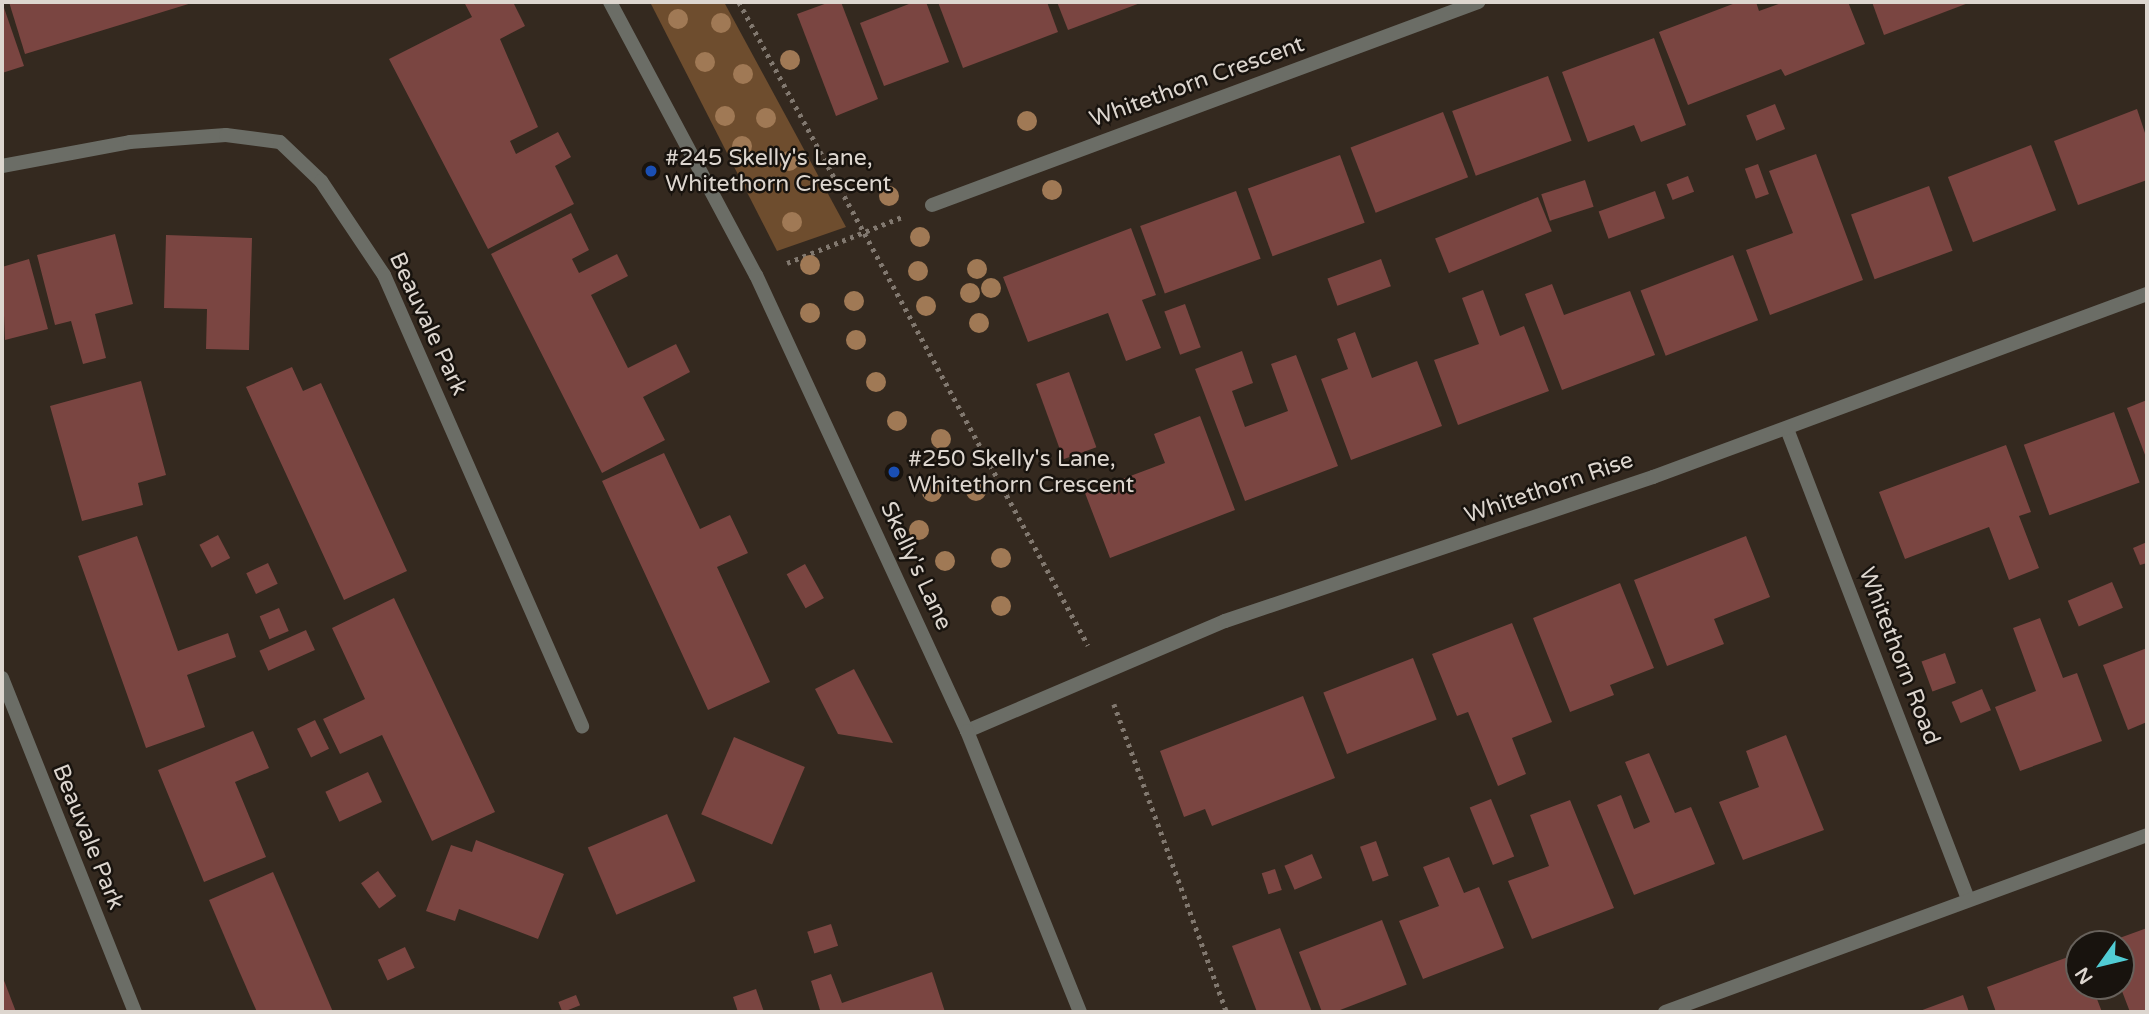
<!DOCTYPE html>
<style>
body{margin:0}
#map{position:relative;width:2149px;height:1014px;overflow:hidden;background:#34291f;font-family:"Varela Round",sans-serif}
div>[style]{position:absolute}
.green>*{inset:0;background:#6e4d2e}
.building>*{inset:0;background:#7a4541;transform-origin:0 0}
.path>*{height:4.5px;margin-top:-2.25px;transform-origin:0;background:repeating-linear-gradient(90deg,#81786f 0 3.5px,transparent 0 8.5px)}
.minor>*{height:14px;margin:-7px;padding:0 7px;transform-origin:7px;border-radius:7px;background:#6b6d66}
.tertiary>*{height:14px;margin:-7px;padding:0 7px;transform-origin:7px;border-radius:7px;background:#6b6d66}
.trees>*{width:20px;height:20px;margin:-10px;border-radius:50%;background:#a07955}
.dots>*{width:19px;height:19px;translate:-50% -50%;box-sizing:border-box;border:4px solid #18130e;border-radius:50%}
span{translate:-50% -50%;white-space:nowrap;text-align:center;line-height:1.15;-webkit-text-stroke:5px #18130e;paint-order:stroke}
.street-label{font-size:23px;color:#ddd6cf}
.poi-label{font-size:23px;color:#ddd6cf}
.left{translate:0 -50%;text-align:left}
.frame{position:absolute;inset:0;border:4px solid #ddd6cf;pointer-events:none}
.north{position:absolute;left:2065px;top:930px;width:70px;height:70px;box-sizing:border-box;background:#18130e;border:2px solid #67615b;border-radius:50%;rotate:236deg;font-size:19px;font-weight:700;line-height:28px;text-align:center;color:#ddd6cf}
.north::after{content:'';display:block;margin:auto;width:24px;height:32px;background:#51ccd4;clip-path:polygon(50% 0,100% 100%,50% 72%,0 100%)}
</style>
<div id="map">
<div class="green">
<i style="clip-path:polygon(650px 2px,724px 2px,846px 227px,777px 251px)"></i>
</div>
<div class="building">
<i style="clip-path:polygon(2px 2px,24px 66px,2px 73px)"></i>
<i style="clip-path:polygon(9px 2px,195px 2px,25px 54px)"></i>
<i style="clip-path:polygon(464px 2px,513px 2px,525px 26px,500px 39px,538px 127px,510px 141px,516px 154px,558px 132px,571px 157px,555px 166px,574px 204px,488px 249px,389px 59px,472px 17px)"></i>
<i style="clip-path:polygon(830px 2px,841px 2px,878px 99px,836px 116px,797px 14px)"></i>
<i style="clip-path:polygon(914px 2px,926px 2px,949px 62px,884px 86px,860px 23px)"></i>
<i style="clip-path:polygon(938px 2px,1047px 2px,1058px 32px,963px 68px)"></i>
<i style="clip-path:polygon(1057px 2px,1143px 2px,1068px 30px)"></i>
<i style="clip-path:polygon(1738px 2px,1756px 2px,1759px 11px,1784px 2px,1848px 2px,1865px 44px,1785px 76px,1781px 69px,1688px 105px,1659px 32px)"></i>
<i style="clip-path:polygon(1872px 2px,1971px 2px,1884px 35px)"></i>
<i style="clip-path:polygon(1654px 38px,1686px 125px,1641px 142px,1634px 125px,1588px 142px,1562px 72px)"></i>
<i style="left:1548px;top:76px;width:69px;height:102px;rotate:70deg"></i>
<i style="left:1775px;top:104px;width:27px;height:31px;rotate:68deg"></i>
<i style="clip-path:polygon(2137px 109px,2147px 139px,2147px 180px,2078px 205px,2054px 141px)"></i>
<i style="left:1443px;top:112px;width:70px;height:99px;rotate:69deg"></i>
<i style="left:2031px;top:145px;width:70px;height:89px;rotate:69deg"></i>
<i style="clip-path:polygon(1816px 154px,1863px 280px,1770px 315px,1746px 250px,1793px 233px,1769px 171px)"></i>
<i style="left:1340px;top:155px;width:72px;height:98px;rotate:70deg"></i>
<i style="left:1758px;top:164px;width:32px;height:14px;rotate:70deg"></i>
<i style="left:1688px;top:176px;width:17px;height:23px;rotate:69deg"></i>
<i style="left:1585px;top:180px;width:28px;height:46px;rotate:72deg"></i>
<i style="left:1929px;top:186px;width:69px;height:83px;rotate:70deg"></i>
<i style="left:1236px;top:191px;width:72px;height:102px;rotate:70deg"></i>
<i style="left:1655px;top:191px;width:29px;height:60px;rotate:70deg"></i>
<i style="left:1538px;top:197px;width:37px;height:111px;rotate:68deg"></i>
<i style="clip-path:polygon(571px 213px,589px 250px,572px 259px,579px 273px,617px 254px,628px 276px,591px 295px,628px 368px,676px 344px,690px 372px,643px 397px,665px 440px,602px 473px,491px 254px)"></i>
<i style="clip-path:polygon(1131px 228px,1156px 295px,1142px 300px,1161px 348px,1126px 361px,1108px 313px,1028px 342px,1003px 277px)"></i>
<i style="clip-path:polygon(115px 234px,133px 304px,95px 314px,106px 358px,83px 364px,71px 321px,55px 325px,37px 255px)"></i>
<i style="clip-path:polygon(166px 235px,252px 238px,249px 350px,206px 349px,207px 309px,164px 308px)"></i>
<i style="left:1733px;top:255px;width:70px;height:99px;rotate:69deg"></i>
<i style="clip-path:polygon(29px 259px,48px 329px,5px 340px,2px 267px)"></i>
<i style="left:1381px;top:259px;width:29px;height:57px;rotate:70deg"></i>
<i style="clip-path:polygon(1552px 284px,1564px 315px,1630px 291px,1655px 355px,1562px 390px,1525px 294px)"></i>
<i style="clip-path:polygon(1483px 290px,1500px 336px,1524px 326px,1549px 391px,1458px 425px,1434px 360px,1479px 344px,1462px 298px)"></i>
<i style="left:1185px;top:304px;width:46px;height:22px;rotate:70deg"></i>
<i style="clip-path:polygon(1355px 332px,1372px 378px,1417px 361px,1442px 426px,1351px 460px,1321px 379px,1348px 369px,1337px 339px)"></i>
<i style="clip-path:polygon(1242px 351px,1253px 383px,1232px 391px,1245px 427px,1288px 411px,1271px 364px,1296px 355px,1338px 466px,1245px 501px,1195px 369px)"></i>
<i style="clip-path:polygon(292px 367px,303px 391px,321px 383px,407px 571px,344px 600px,246px 387px)"></i>
<i style="left:1069px;top:372px;width:80px;height:35px;rotate:70deg"></i>
<i style="clip-path:polygon(141px 381px,166px 475px,138px 483px,143px 505px,82px 521px,50px 406px)"></i>
<i style="clip-path:polygon(2147px 400px,2147px 460px,2127px 408px)"></i>
<i style="left:2114px;top:412px;width:75px;height:96px;rotate:70deg"></i>
<i style="clip-path:polygon(1200px 416px,1235px 510px,1110px 558px,1085px 493px,1165px 463px,1154px 434px)"></i>
<i style="clip-path:polygon(2006px 445px,2031px 512px,2019px 516px,2039px 568px,2009px 580px,1989px 527px,1905px 559px,1879px 492px)"></i>
<i style="clip-path:polygon(664px 453px,700px 529px,730px 515px,748px 553px,717px 567px,770px 682px,708px 710px,602px 481px)"></i>
<i style="left:218px;top:535px;width:26px;height:21px;rotate:62deg"></i>
<i style="clip-path:polygon(137px 536px,178px 651px,228px 633px,236px 657px,187px 675px,205px 727px,146px 748px,78px 556px)"></i>
<i style="clip-path:polygon(1746px 536px,1770px 597px,1714px 619px,1724px 644px,1667px 666px,1634px 580px)"></i>
<i style="clip-path:polygon(2147px 542px,2147px 563px,2140px 565px,2133px 548px)"></i>
<i style="left:268px;top:563px;width:23px;height:24px;rotate:65deg"></i>
<i style="left:805px;top:564px;width:39px;height:21px;rotate:61deg"></i>
<i style="left:2112px;top:582px;width:28px;height:48px;rotate:67deg"></i>
<i style="clip-path:polygon(1620px 583px,1654px 668px,1610px 685px,1614px 695px,1570px 712px,1533px 618px)"></i>
<i style="clip-path:polygon(394px 598px,495px 812px,432px 841px,382px 735px,340px 754px,323px 719px,365px 699px,332px 628px)"></i>
<i style="left:279px;top:608px;width:25px;height:21px;rotate:67deg"></i>
<i style="clip-path:polygon(2040px 618px,2063px 678px,2077px 673px,2102px 741px,2020px 771px,1995px 707px,2036px 691px,2013px 628px)"></i>
<i style="clip-path:polygon(1512px 623px,1552px 722px,1512px 738px,1526px 774px,1498px 786px,1468px 712px,1457px 716px,1432px 654px)"></i>
<i style="left:306px;top:630px;width:22px;height:51px;rotate:66deg"></i>
<i style="clip-path:polygon(2147px 648px,2147px 722px,2128px 730px,2103px 665px)"></i>
<i style="left:1945px;top:653px;width:32px;height:25px;rotate:70deg"></i>
<i style="left:1413px;top:658px;width:66px;height:96px;rotate:69deg"></i>
<i style="clip-path:polygon(854px 669px,893px 743px,838px 734px,815px 689px)"></i>
<i style="left:1982px;top:689px;width:23px;height:33px;rotate:67deg"></i>
<i style="clip-path:polygon(1303px 696px,1335px 778px,1212px 826px,1205px 809px,1184px 817px,1160px 751px)"></i>
<i style="left:315px;top:720px;width:32px;height:20px;rotate:64deg"></i>
<i style="clip-path:polygon(253px 731px,269px 768px,235px 782px,266px 857px,204px 882px,158px 770px)"></i>
<i style="clip-path:polygon(1786px 735px,1824px 830px,1743px 860px,1719px 802px,1759px 787px,1746px 751px)"></i>
<i style="left:734px;top:737px;width:77px;height:84px;rotate:23deg"></i>
<i style="clip-path:polygon(1649px 753px,1675px 813px,1691px 807px,1715px 864px,1634px 895px,1597px 805px,1621px 795px,1634px 829px,1650px 822px,1625px 762px)"></i>
<i style="left:368px;top:772px;width:33px;height:47px;rotate:65deg"></i>
<i style="left:1491px;top:799px;width:62px;height:23px;rotate:68deg"></i>
<i style="clip-path:polygon(1570px 800px,1614px 908px,1532px 939px,1508px 881px,1549px 866px,1530px 815px)"></i>
<i style="left:667px;top:814px;width:73px;height:86px;rotate:67deg"></i>
<i style="clip-path:polygon(476px 840px,564px 874px,538px 939px,459px 909px,455px 921px,426px 911px,451px 845px,472px 852px)"></i>
<i style="left:1376px;top:841px;width:37px;height:17px;rotate:70deg"></i>
<i style="left:1312px;top:854px;width:26px;height:30px;rotate:67deg"></i>
<i style="clip-path:polygon(1449px 857px,1464px 893px,1479px 887px,1504px 948px,1423px 979px,1399px 921px,1439px 906px,1423px 867px)"></i>
<i style="left:1275px;top:869px;width:22px;height:14px;rotate:72deg"></i>
<i style="left:378px;top:871px;width:31px;height:21px;rotate:54deg"></i>
<i style="clip-path:polygon(273px 872px,289px 909px,333px 1012px,257px 1012px,240px 973px,209px 900px)"></i>
<i style="left:1382px;top:920px;width:69px;height:89px;rotate:69deg"></i>
<i style="left:831px;top:924px;width:23px;height:25px;rotate:72deg"></i>
<i style="clip-path:polygon(1280px 928px,1312px 1012px,1257px 1012px,1232px 946px)"></i>
<i style="clip-path:polygon(2147px 928px,2147px 1012px,2130px 1012px,2120px 986px,2121px 944px,2103px 944px)"></i>
<i style="left:405px;top:947px;width:23px;height:30px;rotate:65deg"></i>
<i style="clip-path:polygon(2079px 953px,2079px 986px,2092px 986px,2102px 1012px,1996px 1012px,1987px 987px)"></i>
<i style="clip-path:polygon(932px 972px,945px 1012px,815px 1012px,820px 1010px,811px 981px,831px 974px,842px 1003px)"></i>
<i style="clip-path:polygon(2px 976px,5px 983px,16px 1012px,2px 1012px)"></i>
<i style="clip-path:polygon(756px 989px,764px 1012px,738px 1012px,733px 997px)"></i>
<i style="left:576px;top:995px;width:11px;height:19px;rotate:68deg"></i>
<i style="clip-path:polygon(1963px 995px,1969px 1012px,1917px 1012px)"></i>
</div>
<div class="path">
<i style="left:739px;top:2px;width:732px;rotate:61.51deg"></i>
<i style="left:787px;top:263px;width:124px;rotate:-21.8deg"></i>
<i style="left:1114px;top:704px;width:328px;rotate:69.9deg"></i>
</div>
<div class="minor">
<i style="left:2px;top:166px;width:130px;rotate:-10.6deg"></i>
<i style="left:130px;top:142px;width:96px;rotate:-4.2deg"></i>
<i style="left:226px;top:135px;width:54px;rotate:7.4deg"></i>
<i style="left:280px;top:142px;width:57px;rotate:43.6deg"></i>
<i style="left:321px;top:181px;width:113px;rotate:56.2deg"></i>
<i style="left:384px;top:275px;width:493px;rotate:66.3deg"></i>
<i style="left:932px;top:205px;width:583px;rotate:-20.39deg"></i>
<i style="left:1787px;top:429px;width:504px;rotate:68.94deg"></i>
<i style="left:2px;top:678px;width:360px;rotate:68.3deg"></i>
<i style="left:967px;top:731px;width:280px;rotate:-23.1deg"></i>
<i style="left:1225px;top:621px;width:452px;rotate:-18.6deg"></i>
<i style="left:1653px;top:477px;width:527px;rotate:-20.33deg"></i>
<i style="left:1665px;top:1012px;width:513px;rotate:-20.16deg"></i>
</div>
<div class="tertiary">
<i style="left:610px;top:2px;width:310px;rotate:61.9deg"></i>
<i style="left:756px;top:275px;width:502px;rotate:65.17deg"></i>
<i style="left:967px;top:731px;width:303px;rotate:68.1deg"></i>
</div>
<div class="trees">
<i style="left:678px;top:19px"></i>
<i style="left:721px;top:23px"></i>
<i style="left:790px;top:60px"></i>
<i style="left:705px;top:62px"></i>
<i style="left:743px;top:74px"></i>
<i style="left:725px;top:116px"></i>
<i style="left:766px;top:118px"></i>
<i style="left:1027px;top:121px"></i>
<i style="left:742px;top:146px"></i>
<i style="left:789px;top:161px"></i>
<i style="left:1052px;top:190px"></i>
<i style="left:889px;top:196px"></i>
<i style="left:792px;top:222px"></i>
<i style="left:920px;top:237px"></i>
<i style="left:810px;top:265px"></i>
<i style="left:977px;top:269px"></i>
<i style="left:918px;top:271px"></i>
<i style="left:991px;top:288px"></i>
<i style="left:970px;top:293px"></i>
<i style="left:854px;top:301px"></i>
<i style="left:926px;top:306px"></i>
<i style="left:810px;top:313px"></i>
<i style="left:979px;top:323px"></i>
<i style="left:856px;top:340px"></i>
<i style="left:876px;top:382px"></i>
<i style="left:897px;top:421px"></i>
<i style="left:941px;top:439px"></i>
<i style="left:976px;top:491px"></i>
<i style="left:932px;top:492px"></i>
<i style="left:919px;top:530px"></i>
<i style="left:1001px;top:558px"></i>
<i style="left:945px;top:561px"></i>
<i style="left:1001px;top:606px"></i>
</div>
<div class="dots">
<i style="left:651px;top:171px;background:#1a4fb4"></i>
<i style="left:894px;top:472px;background:#1a4fb4"></i>
</div>
<div class="street-label">
<span style="left:1197px;top:82px;rotate:-20deg">Whitethorn Crescent</span>
<span style="left:428px;top:324px;rotate:65deg">Beauvale Park</span>
<span style="left:1549px;top:488px;rotate:-19deg">Whitethorn Rise</span>
<span style="left:916px;top:566px;rotate:65deg">Skelly's Lane</span>
<span style="left:1899px;top:656px;rotate:69deg">Whitethorn Road</span>
<span style="left:88px;top:837px;rotate:68deg">Beauvale Park</span>
</div>
<div class="poi-label">
<span class="left" style="left:665px;top:171px">#245 Skelly's Lane,<br>Whitethorn Crescent</span>
<span class="left" style="left:908px;top:472px">#250 Skelly's Lane,<br>Whitethorn Crescent</span>
</div>
<div class="frame"></div>
<div class="north">N</div>
</div>
